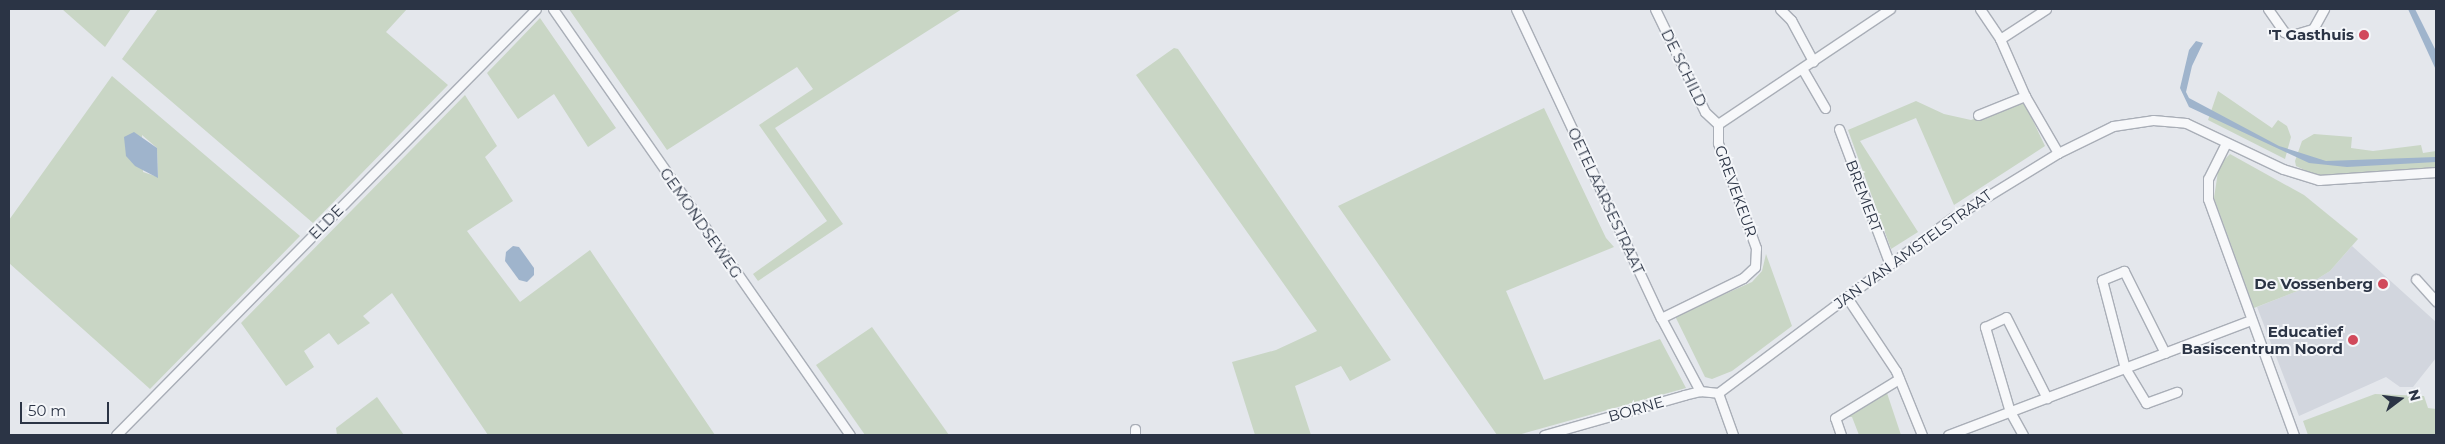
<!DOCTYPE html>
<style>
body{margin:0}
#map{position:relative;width:2445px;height:444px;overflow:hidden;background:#e4e7ec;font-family:Montserrat,sans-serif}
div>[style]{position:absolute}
.built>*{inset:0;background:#d2d6de}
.green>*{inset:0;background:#c9d6c5}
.water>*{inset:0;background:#9fb4cc}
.roads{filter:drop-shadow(1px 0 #a9aeb7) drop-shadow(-1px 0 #a9aeb7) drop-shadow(0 1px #a9aeb7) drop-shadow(0 -1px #a9aeb7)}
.street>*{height:9px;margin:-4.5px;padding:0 4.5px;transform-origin:4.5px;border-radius:4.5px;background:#f7f8fa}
.dots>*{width:14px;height:14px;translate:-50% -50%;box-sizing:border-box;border:2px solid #f4f6f9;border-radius:50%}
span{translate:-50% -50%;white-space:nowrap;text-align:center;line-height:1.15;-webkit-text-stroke:4px #f4f6f9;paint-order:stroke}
.poi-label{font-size:15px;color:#2b3445;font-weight:700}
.right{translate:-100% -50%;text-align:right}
.street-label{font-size:15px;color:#2b3445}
.frame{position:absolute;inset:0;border:10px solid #2b3445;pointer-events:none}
.north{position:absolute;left:2375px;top:374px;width:50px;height:50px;-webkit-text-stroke:4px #f4f6f9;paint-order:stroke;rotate:75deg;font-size:14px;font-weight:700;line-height:20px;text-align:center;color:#2b3445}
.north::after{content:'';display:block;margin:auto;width:18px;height:22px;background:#2b3445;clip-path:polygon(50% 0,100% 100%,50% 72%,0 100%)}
.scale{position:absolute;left:20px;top:402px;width:89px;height:22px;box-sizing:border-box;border:2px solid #2b3445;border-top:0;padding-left:6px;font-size:15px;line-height:18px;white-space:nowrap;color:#2b3445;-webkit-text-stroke:4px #f4f6f9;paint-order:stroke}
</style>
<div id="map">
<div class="built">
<i style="clip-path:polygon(2352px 246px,2436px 322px,2436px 358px,2413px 387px,2400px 387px,2386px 377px,2299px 416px,2257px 307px,2300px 290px,2330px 271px)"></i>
</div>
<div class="green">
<i style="clip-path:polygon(62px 9px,131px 9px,105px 47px)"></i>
<i style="clip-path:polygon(158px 9px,407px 9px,386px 32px,448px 85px,313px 223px,122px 59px)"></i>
<i style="clip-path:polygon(569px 9px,962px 9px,775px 128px,843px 224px,758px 281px,753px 274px,827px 221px,759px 125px,813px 89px,797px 67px,667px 150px)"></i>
<i style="clip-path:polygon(540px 18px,616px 128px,588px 147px,554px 94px,518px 119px,487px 73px)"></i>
<i style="clip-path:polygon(1174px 48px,1178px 49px,1391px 360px,1350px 381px,1341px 366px,1295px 386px,1311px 435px,1255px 435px,1232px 362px,1276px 350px,1317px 331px,1136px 75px)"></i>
<i style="clip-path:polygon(evenodd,112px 76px,300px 236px,150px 389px,9px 263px,9px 220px,112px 76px,142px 135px,157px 148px,158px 177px,143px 172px,142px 135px)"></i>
<i style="clip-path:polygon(2218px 91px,2272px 128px,2278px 120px,2287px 126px,2291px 137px,2285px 159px,2208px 120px)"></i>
<i style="clip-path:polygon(465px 95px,497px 146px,485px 157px,513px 201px,467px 231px,481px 250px,520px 302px,590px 250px,715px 435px,488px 435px,392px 293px,363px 316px,370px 323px,338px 345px,329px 333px,304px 351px,314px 367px,286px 386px,241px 323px)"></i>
<i style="clip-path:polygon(2023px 100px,2045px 146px,1954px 205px,1916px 118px,1860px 141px,1918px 232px,1891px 249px,1848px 130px,1916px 101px,1944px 114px,1971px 120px)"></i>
<i style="clip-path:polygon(1544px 108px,1606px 238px,1614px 247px,1506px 291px,1544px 380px,1660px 339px,1686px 388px,1518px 435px,1497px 435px,1338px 206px)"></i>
<i style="clip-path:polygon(2314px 134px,2352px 137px,2351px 148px,2373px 151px,2421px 145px,2423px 153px,2436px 151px,2436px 167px,2319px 177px,2296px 166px,2295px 161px,2302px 141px)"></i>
<i style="clip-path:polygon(2230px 154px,2304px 195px,2358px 239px,2330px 271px,2300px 290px,2254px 308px,2214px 198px,2219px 165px)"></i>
<i style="clip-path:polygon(1766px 254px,1792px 326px,1732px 371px,1712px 379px,1705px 377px,1675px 316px,1752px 282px,1762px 271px)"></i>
<i style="clip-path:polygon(872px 327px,937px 418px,949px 435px,865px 435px,816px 365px)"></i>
<i style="clip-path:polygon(1881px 392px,1887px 393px,1901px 435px,1859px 435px,1852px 417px,1840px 417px)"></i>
<i style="clip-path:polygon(2375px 394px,2424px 396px,2428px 408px,2436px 409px,2436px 435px,2308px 435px,2303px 421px)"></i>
<i style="clip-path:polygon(377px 397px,404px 435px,337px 435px,336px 428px)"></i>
</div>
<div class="water">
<i style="clip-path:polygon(2408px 9px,2415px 9px,2436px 51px,2436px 70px)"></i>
<i style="clip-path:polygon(2196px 41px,2203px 43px,2192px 66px,2186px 92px,2189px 98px,2279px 146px,2326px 161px,2436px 157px,2436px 162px,2347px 167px,2309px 163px,2189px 107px,2180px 88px,2189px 50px)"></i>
<i style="clip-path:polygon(134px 132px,157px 148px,158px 178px,135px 166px,126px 156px,124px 137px)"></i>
<i style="clip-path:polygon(513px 246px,519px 247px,534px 268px,534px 275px,527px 282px,519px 280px,505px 261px,506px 252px)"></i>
</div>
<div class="roads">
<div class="street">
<i style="left:553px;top:9px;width:519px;rotate:55.12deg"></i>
<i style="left:1516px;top:9px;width:341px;rotate:64.9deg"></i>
<i style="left:1661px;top:318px;width:83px;rotate:61.9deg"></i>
<i style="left:1655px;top:9px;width:114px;rotate:64.1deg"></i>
<i style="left:1705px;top:112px;width:18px;rotate:43deg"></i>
<i style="left:1780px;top:9px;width:16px;rotate:45deg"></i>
<i style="left:1791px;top:20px;width:47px;rotate:61.8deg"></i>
<i style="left:1980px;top:9px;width:36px;rotate:56deg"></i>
<i style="left:2000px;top:39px;width:62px;rotate:66.3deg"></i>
<i style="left:2025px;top:96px;width:66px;rotate:59.9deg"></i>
<i style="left:2268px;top:9px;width:28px;rotate:55deg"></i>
<i style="left:2284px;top:32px;width:9px;rotate:21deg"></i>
<i style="left:2292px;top:35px;width:22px;rotate:-16deg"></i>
<i style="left:2313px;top:29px;width:23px;rotate:-61deg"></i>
<i style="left:2000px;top:39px;width:55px;rotate:-33.1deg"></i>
<i style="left:1803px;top:70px;width:44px;rotate:59.9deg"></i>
<i style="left:1978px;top:115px;width:51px;rotate:-22deg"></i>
<i style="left:1839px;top:129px;width:142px;rotate:69.4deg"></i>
<i style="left:2226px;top:143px;width:40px;rotate:116.6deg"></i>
<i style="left:2208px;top:179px;width:20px;rotate:90deg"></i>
<i style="left:2208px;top:199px;width:251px;rotate:70deg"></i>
<i style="left:2416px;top:279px;width:30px;rotate:48deg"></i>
<i style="left:1846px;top:296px;width:90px;rotate:56.3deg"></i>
<i style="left:1896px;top:371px;width:69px;rotate:67.9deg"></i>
<i style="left:1661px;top:318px;width:91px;rotate:-26deg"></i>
<i style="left:1743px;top:278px;width:16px;rotate:-43deg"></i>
<i style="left:1755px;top:267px;width:19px;rotate:-87deg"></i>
<i style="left:1756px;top:248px;width:112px;rotate:-109.9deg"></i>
<i style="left:1718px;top:143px;width:19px;rotate:-90deg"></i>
<i style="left:1718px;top:124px;width:207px;rotate:-33.8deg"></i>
<i style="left:2165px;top:353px;width:92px;rotate:-116.6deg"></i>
<i style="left:2124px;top:271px;width:24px;rotate:158deg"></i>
<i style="left:2102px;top:280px;width:91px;rotate:75.4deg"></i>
<i style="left:2125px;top:368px;width:41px;rotate:59deg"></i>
<i style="left:2146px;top:403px;width:33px;rotate:-20deg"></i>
<i style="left:1718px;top:393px;width:45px;rotate:70.3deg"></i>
<i style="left:116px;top:435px;width:598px;rotate:-45.41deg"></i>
<i style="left:1135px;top:435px;width:6px;rotate:-90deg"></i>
<i style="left:1544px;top:435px;width:146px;rotate:-15.9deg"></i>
<i style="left:1684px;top:395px;width:16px;rotate:-14deg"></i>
<i style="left:1700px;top:391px;width:18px;rotate:6deg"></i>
<i style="left:1718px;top:393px;width:292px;rotate:-36.8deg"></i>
<i style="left:1952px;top:218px;width:124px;rotate:-31.5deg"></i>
<i style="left:2058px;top:153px;width:61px;rotate:-26.1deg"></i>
<i style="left:2113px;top:126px;width:40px;rotate:-8.5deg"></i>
<i style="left:2153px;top:120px;width:33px;rotate:5deg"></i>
<i style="left:2186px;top:123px;width:107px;rotate:25.4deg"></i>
<i style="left:2283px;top:169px;width:38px;rotate:17deg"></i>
<i style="left:2319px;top:180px;width:117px;rotate:-3.9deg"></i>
<i style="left:1841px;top:435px;width:18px;rotate:-109deg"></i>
<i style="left:1835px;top:418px;width:75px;rotate:-31.4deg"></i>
<i style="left:1948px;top:435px;width:324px;rotate:-20.8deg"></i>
<i style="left:2023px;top:435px;width:26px;rotate:-119deg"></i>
<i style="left:2010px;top:412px;width:89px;rotate:-106.4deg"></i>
<i style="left:1985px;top:327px;width:23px;rotate:-25deg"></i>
<i style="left:2006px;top:317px;width:91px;rotate:63.2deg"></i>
</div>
</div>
<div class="dots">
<i style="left:2364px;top:35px;background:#d1495b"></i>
<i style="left:2383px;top:284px;background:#d1495b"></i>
<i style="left:2353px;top:340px;background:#d1495b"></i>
</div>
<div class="poi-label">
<span class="right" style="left:2354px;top:35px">'T Gasthuis</span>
<span class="right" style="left:2373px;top:284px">De Vossenberg</span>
<span class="right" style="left:2343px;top:340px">Educatief<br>Basiscentrum Noord</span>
</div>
<div class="street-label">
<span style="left:1684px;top:68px;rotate:64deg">DE SCHILD</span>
<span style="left:1736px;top:191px;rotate:70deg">GREVEKEUR</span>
<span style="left:1864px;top:196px;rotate:69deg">BREMERT</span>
<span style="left:1606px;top:201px;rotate:65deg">OETELAARSESTRAAT</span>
<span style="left:326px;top:222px;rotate:-45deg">ELDE</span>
<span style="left:701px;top:223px;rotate:55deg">GEMONDSEWEG</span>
<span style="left:1913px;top:249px;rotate:-36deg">JAN VAN AMSTELSTRAAT</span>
<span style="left:1636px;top:409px;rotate:-16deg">BORNE</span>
</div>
<div class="frame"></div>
<div class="north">N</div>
<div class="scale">50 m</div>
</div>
